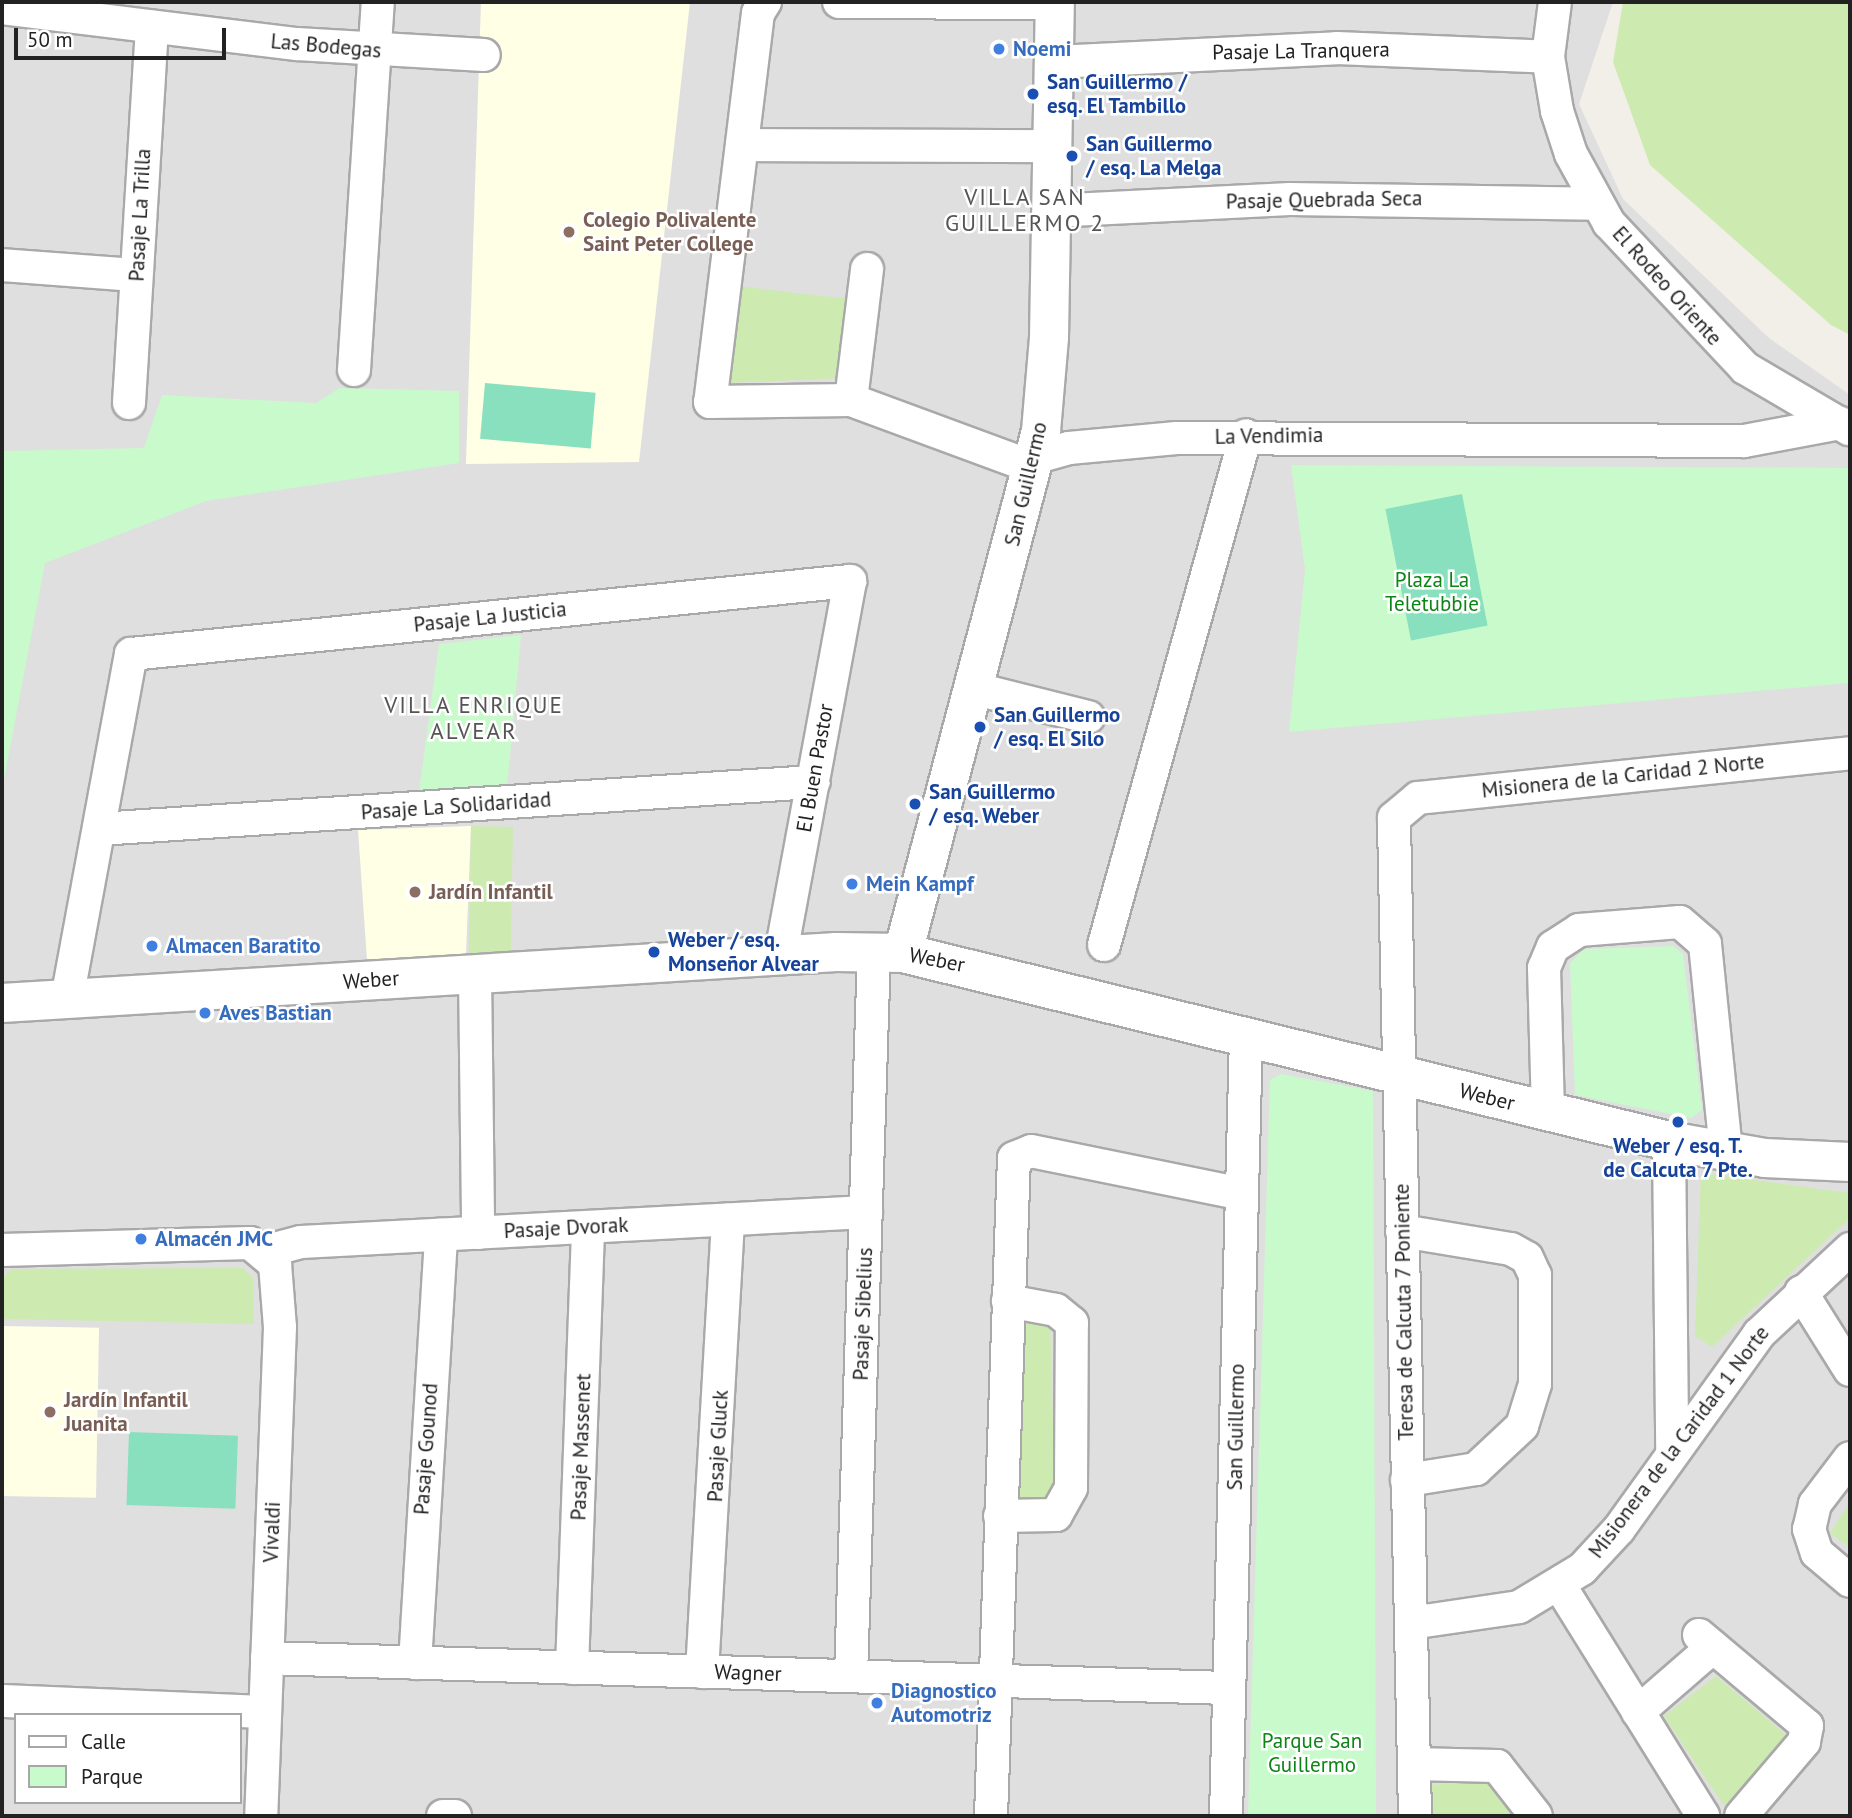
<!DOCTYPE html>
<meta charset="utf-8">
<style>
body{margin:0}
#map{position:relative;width:1852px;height:1818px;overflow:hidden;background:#f2efe9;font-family:"PT Sans",sans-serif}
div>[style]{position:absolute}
.residential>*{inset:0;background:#e0dfdf}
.education>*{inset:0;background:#ffffe5;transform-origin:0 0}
.grass>*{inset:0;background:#cdebb0;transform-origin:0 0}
.park>*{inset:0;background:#c8facc}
.pitch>*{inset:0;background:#88e0be;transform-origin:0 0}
.roads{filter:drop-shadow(2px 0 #a9a9a9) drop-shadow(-2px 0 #a9a9a9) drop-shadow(0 2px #a9a9a9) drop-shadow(0 -2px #a9a9a9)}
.minor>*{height:32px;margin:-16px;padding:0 16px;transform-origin:16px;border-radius:16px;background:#fff}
.tertiary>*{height:38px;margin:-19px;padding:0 19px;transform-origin:19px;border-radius:19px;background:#fff}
.dots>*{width:19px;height:19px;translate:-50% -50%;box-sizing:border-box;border:4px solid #fff;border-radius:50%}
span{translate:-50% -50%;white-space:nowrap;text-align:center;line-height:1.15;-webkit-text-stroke:5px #fff;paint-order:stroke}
.street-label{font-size:21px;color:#222}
.shop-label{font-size:21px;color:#366cbe;font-weight:700}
.left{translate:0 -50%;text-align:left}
.transit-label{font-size:21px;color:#164399;font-weight:700}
.education-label{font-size:21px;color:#785e54;font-weight:700}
.park-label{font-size:21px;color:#0c8416}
.neighbourhood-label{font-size:23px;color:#555;letter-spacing:2px}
.frame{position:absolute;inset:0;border:4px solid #222;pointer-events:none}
.legend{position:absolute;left:14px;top:1713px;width:228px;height:91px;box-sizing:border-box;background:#fff;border:2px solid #a7a7a7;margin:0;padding:9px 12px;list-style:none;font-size:21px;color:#222}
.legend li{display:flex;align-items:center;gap:14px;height:35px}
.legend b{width:35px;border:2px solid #a7a7a7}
.scale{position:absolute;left:14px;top:28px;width:212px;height:32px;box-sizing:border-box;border:4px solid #222;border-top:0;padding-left:9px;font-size:21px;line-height:24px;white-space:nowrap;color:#222;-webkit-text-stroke:5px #fff;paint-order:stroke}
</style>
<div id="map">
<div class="residential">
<i style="clip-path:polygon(evenodd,2px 2px,1613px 2px,1579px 104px,1623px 199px,1769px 338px,1850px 395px,1850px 1816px,2px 1816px,2px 2px,16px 1715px,240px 1715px,240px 1802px,16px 1802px,16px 1715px)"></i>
</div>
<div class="education">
<i style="clip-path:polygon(481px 2px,690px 2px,639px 462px,466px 464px)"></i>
<i style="clip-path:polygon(471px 826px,466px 954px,367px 960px,358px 830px)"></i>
<i style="left:2px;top:1326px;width:97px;height:170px;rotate:1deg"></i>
</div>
<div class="grass">
<i style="clip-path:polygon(1623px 2px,1850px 2px,1850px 335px,1831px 325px,1650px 165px,1613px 62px)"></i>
<i style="clip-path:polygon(737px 286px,850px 299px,839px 378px,725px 383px)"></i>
<i style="left:471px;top:826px;width:42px;height:128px;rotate:1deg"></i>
<i style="clip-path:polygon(1701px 1173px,1850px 1193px,1850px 1218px,1712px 1347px,1695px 1336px)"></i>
<i style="clip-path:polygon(243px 1268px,253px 1278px,254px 1324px,2px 1319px,2px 1279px,11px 1269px)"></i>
<i style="clip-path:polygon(1050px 1314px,1055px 1499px,1018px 1500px,1022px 1322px)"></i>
<i style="clip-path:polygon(1850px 1502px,1850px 1548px,1830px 1533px)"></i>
<i style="clip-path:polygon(1716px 1676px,1790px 1738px,1724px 1806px,1664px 1716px)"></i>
<i style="clip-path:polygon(1483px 1778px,1495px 1785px,1512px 1816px,1432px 1816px,1432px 1785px)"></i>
</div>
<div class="park">
<i style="clip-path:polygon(340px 388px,459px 391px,459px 463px,206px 501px,45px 563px,2px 790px,2px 451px,144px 448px,162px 395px,316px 403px)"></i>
<i style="clip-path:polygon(1291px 465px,1849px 468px,1850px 683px,1289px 732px,1305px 569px)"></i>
<i style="clip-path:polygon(521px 635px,507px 788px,419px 792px,439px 644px)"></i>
<i style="clip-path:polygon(1673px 946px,1683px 954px,1702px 1110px,1691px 1118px,1575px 1095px,1570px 963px,1584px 949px)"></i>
<i style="clip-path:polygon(1281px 1074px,1373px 1091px,1376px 1816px,1248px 1816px,1270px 1080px)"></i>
</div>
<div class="pitch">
<i style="left:485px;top:383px;width:111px;height:56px;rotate:5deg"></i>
<i style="left:1462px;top:494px;width:134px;height:78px;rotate:79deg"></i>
<i style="left:129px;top:1432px;width:109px;height:73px;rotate:2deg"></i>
</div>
<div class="roads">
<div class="minor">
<i style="left:765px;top:2px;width:13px;rotate:122deg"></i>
<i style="left:758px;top:13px;width:392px;rotate:97deg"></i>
<i style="left:710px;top:402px;width:141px;rotate:-0.8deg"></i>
<i style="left:851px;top:400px;width:179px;rotate:20.3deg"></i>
<i style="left:1019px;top:462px;width:52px;rotate:-15.6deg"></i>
<i style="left:1069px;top:448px;width:108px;rotate:-5.3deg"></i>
<i style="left:1177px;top:438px;width:567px;rotate:0.3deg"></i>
<i style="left:1744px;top:441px;width:98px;rotate:-10.6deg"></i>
<i style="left:839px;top:2px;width:216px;rotate:0.3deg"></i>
<i style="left:1555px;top:2px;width:55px;rotate:97.3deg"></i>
<i style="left:1548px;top:57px;width:55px;rotate:80.5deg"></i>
<i style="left:1557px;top:111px;width:45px;rotate:72deg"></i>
<i style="left:1571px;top:154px;width:79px;rotate:61.2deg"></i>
<i style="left:1609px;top:223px;width:199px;rotate:46.8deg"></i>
<i style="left:1745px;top:368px;width:121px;rotate:30.4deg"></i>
<i style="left:2px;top:8px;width:297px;rotate:7deg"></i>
<i style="left:297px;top:44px;width:187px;rotate:3.4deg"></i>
<i style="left:1055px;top:62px;width:282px;rotate:-2.8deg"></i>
<i style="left:1337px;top:48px;width:211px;rotate:2.4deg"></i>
<i style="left:742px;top:145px;width:310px;rotate:0.2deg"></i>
<i style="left:1051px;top:211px;width:239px;rotate:-2.9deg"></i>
<i style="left:1290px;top:199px;width:307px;rotate:0.9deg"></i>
<i style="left:2px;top:265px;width:134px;rotate:4.3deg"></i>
<i style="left:354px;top:370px;width:369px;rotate:-86.3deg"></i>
<i style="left:851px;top:400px;width:132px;rotate:-83deg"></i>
<i style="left:129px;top:403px;width:377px;rotate:-86.5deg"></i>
<i style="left:972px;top:688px;width:120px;rotate:14deg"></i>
<i style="left:99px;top:829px;width:716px;rotate:-3.77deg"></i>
<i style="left:1104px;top:945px;width:529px;rotate:-74.44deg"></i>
<i style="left:475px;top:973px;width:260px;rotate:89.3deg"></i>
<i style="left:67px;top:999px;width:351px;rotate:-79.5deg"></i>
<i style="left:131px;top:654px;width:723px;rotate:-5.8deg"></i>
<i style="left:850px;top:581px;width:380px;rotate:100.5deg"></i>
<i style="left:1548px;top:1111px;width:143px;rotate:-91.6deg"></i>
<i style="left:1544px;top:968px;width:23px;rotate:-67deg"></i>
<i style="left:1553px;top:947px;width:31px;rotate:-33deg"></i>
<i style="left:1579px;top:930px;width:101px;rotate:-4.5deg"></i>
<i style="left:1680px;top:922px;width:33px;rotate:41deg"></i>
<i style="left:1705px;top:944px;width:209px;rotate:84.2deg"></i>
<i style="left:1669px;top:1141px;width:307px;rotate:89.4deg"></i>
<i style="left:1402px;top:1231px;width:110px;rotate:9.4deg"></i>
<i style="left:1511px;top:1249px;width:18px;rotate:29deg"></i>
<i style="left:1527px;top:1258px;width:19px;rotate:65deg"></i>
<i style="left:1535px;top:1275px;width:109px;rotate:90deg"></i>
<i style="left:1535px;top:1384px;width:44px;rotate:107.2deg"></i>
<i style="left:1522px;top:1426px;width:63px;rotate:136.9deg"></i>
<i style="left:1476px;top:1469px;width:70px;rotate:170.9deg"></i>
<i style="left:2px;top:1250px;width:248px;rotate:-1.6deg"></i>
<i style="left:250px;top:1243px;width:33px;rotate:40deg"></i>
<i style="left:275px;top:1264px;width:63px;rotate:85.5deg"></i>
<i style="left:280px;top:1327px;width:489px;rotate:92.2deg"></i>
<i style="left:267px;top:1251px;width:35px;rotate:-15deg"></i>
<i style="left:301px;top:1242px;width:566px;rotate:-3.04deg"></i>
<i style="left:1801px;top:1292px;width:92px;rotate:57.9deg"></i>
<i style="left:1850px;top:1458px;width:58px;rotate:127.3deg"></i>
<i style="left:1815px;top:1504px;width:26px;rotate:103deg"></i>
<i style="left:1809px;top:1529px;width:25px;rotate:72deg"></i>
<i style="left:1817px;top:1553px;width:43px;rotate:40.3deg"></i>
<i style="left:1000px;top:1516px;width:56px;rotate:-1deg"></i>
<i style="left:1056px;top:1515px;width:31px;rotate:-61deg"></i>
<i style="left:1071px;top:1488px;width:165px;rotate:-89.7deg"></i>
<i style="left:1072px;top:1323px;width:21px;rotate:-141deg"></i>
<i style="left:1056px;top:1310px;width:49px;rotate:-169.4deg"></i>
<i style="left:1560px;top:1586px;width:271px;rotate:58.1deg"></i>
<i style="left:1411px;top:1623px;width:109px;rotate:-8.4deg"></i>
<i style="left:1519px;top:1607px;width:74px;rotate:-31.1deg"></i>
<i style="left:1582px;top:1569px;width:54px;rotate:-47.2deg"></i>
<i style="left:1619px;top:1529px;width:240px;rotate:-54.3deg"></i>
<i style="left:1759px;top:1334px;width:125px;rotate:-43deg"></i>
<i style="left:1699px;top:1635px;width:141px;rotate:40.1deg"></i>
<i style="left:1807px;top:1726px;width:16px;rotate:101deg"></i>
<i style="left:1804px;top:1742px;width:97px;rotate:130.4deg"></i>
<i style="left:267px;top:1658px;width:962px;rotate:1.79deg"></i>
<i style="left:415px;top:1663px;width:429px;rotate:-86.5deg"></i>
<i style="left:572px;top:1668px;width:441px;rotate:-87.9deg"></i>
<i style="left:702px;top:1672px;width:453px;rotate:-86.7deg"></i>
<i style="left:851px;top:1676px;width:725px;rotate:-88.18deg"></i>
<i style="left:2px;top:1701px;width:263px;rotate:2.4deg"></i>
<i style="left:1638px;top:1712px;width:99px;rotate:-40.9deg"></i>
<i style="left:1414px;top:1764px;width:83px;rotate:1.4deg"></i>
<i style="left:1497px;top:1766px;width:63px;rotate:52deg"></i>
<i style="left:443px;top:1816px;width:12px"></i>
<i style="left:991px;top:1816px;width:658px;rotate:-88deg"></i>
<i style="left:1014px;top:1158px;width:18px;rotate:-22deg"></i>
<i style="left:1031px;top:1151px;width:215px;rotate:11.5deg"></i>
<i style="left:1226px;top:1816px;width:778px;rotate:-88.53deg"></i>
<i style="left:1415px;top:1816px;width:998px;rotate:-91.21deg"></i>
<i style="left:1394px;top:818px;width:31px;rotate:-40deg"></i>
<i style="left:1418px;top:798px;width:434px;rotate:-5.9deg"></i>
</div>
<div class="tertiary">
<i style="left:903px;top:953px;width:540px;rotate:-75.19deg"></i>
<i style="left:1041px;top:431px;width:94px;rotate:-85.1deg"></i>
<i style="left:1049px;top:337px;width:335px;rotate:-89deg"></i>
<i style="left:2px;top:1003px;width:836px;rotate:-3.5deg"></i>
<i style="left:836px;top:952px;width:67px;rotate:0.9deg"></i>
<i style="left:903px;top:953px;width:789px;rotate:13.79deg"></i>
<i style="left:1669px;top:1141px;width:97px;rotate:10deg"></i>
<i style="left:1765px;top:1158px;width:85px;rotate:2.7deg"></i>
</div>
</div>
<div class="dots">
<i style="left:999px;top:49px;background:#3f7fe0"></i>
<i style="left:1033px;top:94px;background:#1a4fb4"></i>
<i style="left:1072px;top:156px;background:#1a4fb4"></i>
<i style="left:569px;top:232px;background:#8d6e63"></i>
<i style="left:980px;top:727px;background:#1a4fb4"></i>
<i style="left:915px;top:804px;background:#1a4fb4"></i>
<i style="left:852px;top:884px;background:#3f7fe0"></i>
<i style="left:415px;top:892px;background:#8d6e63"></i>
<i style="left:152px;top:946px;background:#3f7fe0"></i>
<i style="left:654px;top:952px;background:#1a4fb4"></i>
<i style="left:205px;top:1013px;background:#3f7fe0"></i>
<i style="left:1678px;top:1122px;background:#1a4fb4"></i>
<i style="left:141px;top:1239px;background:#3f7fe0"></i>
<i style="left:50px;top:1412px;background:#8d6e63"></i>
<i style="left:877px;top:1703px;background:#3f7fe0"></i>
</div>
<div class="street-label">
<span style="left:326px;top:46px;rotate:5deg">Las Bodegas</span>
<span style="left:1301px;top:51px;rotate:-1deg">Pasaje La Tranquera</span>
<span style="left:1324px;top:200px;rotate:-1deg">Pasaje Quebrada Seca</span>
<span style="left:140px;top:215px;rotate:-87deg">Pasaje La Trilla</span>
<span style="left:1667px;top:286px;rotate:48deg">El Rodeo Oriente</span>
<span style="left:1269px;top:436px;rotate:-1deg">La Vendimia</span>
<span style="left:1026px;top:484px;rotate:-77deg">San Guillermo</span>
<span style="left:490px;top:617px;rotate:-6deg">Pasaje La Justicia</span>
<span style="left:815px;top:768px;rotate:-80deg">El Buen Pastor</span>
<span style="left:1623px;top:776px;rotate:-6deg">Misionera de la Caridad 2 Norte</span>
<span style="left:456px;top:806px;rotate:-4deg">Pasaje La Solidaridad</span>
<span style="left:937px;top:960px;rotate:11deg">Weber</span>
<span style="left:371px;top:980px;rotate:-4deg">Weber</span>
<span style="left:1487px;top:1097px;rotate:14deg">Weber</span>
<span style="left:566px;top:1228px;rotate:-3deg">Pasaje Dvorak</span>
<span style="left:1404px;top:1312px;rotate:-91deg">Teresa de Calcuta 7 Poniente</span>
<span style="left:863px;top:1314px;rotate:-88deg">Pasaje Sibelius</span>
<span style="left:1236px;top:1427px;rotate:-89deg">San Guillermo</span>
<span style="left:1679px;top:1442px;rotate:-53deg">Misionera de la Caridad 1 Norte</span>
<span style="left:718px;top:1446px;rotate:-87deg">Pasaje Gluck</span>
<span style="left:581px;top:1447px;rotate:-88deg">Pasaje Massenet</span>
<span style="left:426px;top:1449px;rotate:-86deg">Pasaje Gounod</span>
<span style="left:272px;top:1532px;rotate:-88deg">Vivaldi</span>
<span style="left:748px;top:1673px;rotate:2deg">Wagner</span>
</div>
<div class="shop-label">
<span class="left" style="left:1013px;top:49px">Noemi</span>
<span class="left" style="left:866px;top:884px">Mein Kampf</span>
<span class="left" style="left:166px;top:946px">Almacen Baratito</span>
<span class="left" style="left:219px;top:1013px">Aves Bastian</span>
<span class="left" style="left:155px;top:1239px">Almacén JMC</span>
<span class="left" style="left:891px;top:1703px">Diagnostico<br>Automotriz</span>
</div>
<div class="transit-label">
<span class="left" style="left:1047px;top:94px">San Guillermo /<br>esq. El Tambillo</span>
<span class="left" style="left:1086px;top:156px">San Guillermo<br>/ esq. La Melga</span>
<span class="left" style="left:994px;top:727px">San Guillermo<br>/ esq. El Silo</span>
<span class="left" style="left:929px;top:804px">San Guillermo<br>/ esq. Weber</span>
<span class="left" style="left:668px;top:952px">Weber / esq.<br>Monseñor Alvear</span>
<span style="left:1678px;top:1158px">Weber / esq. T.<br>de Calcuta 7 Pte.</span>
</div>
<div class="education-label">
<span class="left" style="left:583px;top:232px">Colegio Polivalente<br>Saint Peter College</span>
<span class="left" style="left:429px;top:892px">Jardín Infantil</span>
<span class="left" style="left:64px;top:1412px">Jardín Infantil<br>Juanita</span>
</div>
<div class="park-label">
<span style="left:1432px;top:592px">Plaza La<br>Teletubbie</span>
<span style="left:1312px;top:1753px">Parque San<br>Guillermo</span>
</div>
<div class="neighbourhood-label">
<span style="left:1025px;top:210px">VILLA SAN<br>GUILLERMO 2</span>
<span style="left:474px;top:718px">VILLA ENRIQUE<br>ALVEAR</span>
</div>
<div class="frame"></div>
<ul class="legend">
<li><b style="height:9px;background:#fff"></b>Calle</li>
<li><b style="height:19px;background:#c8facc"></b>Parque</li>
</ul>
<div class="scale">50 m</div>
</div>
